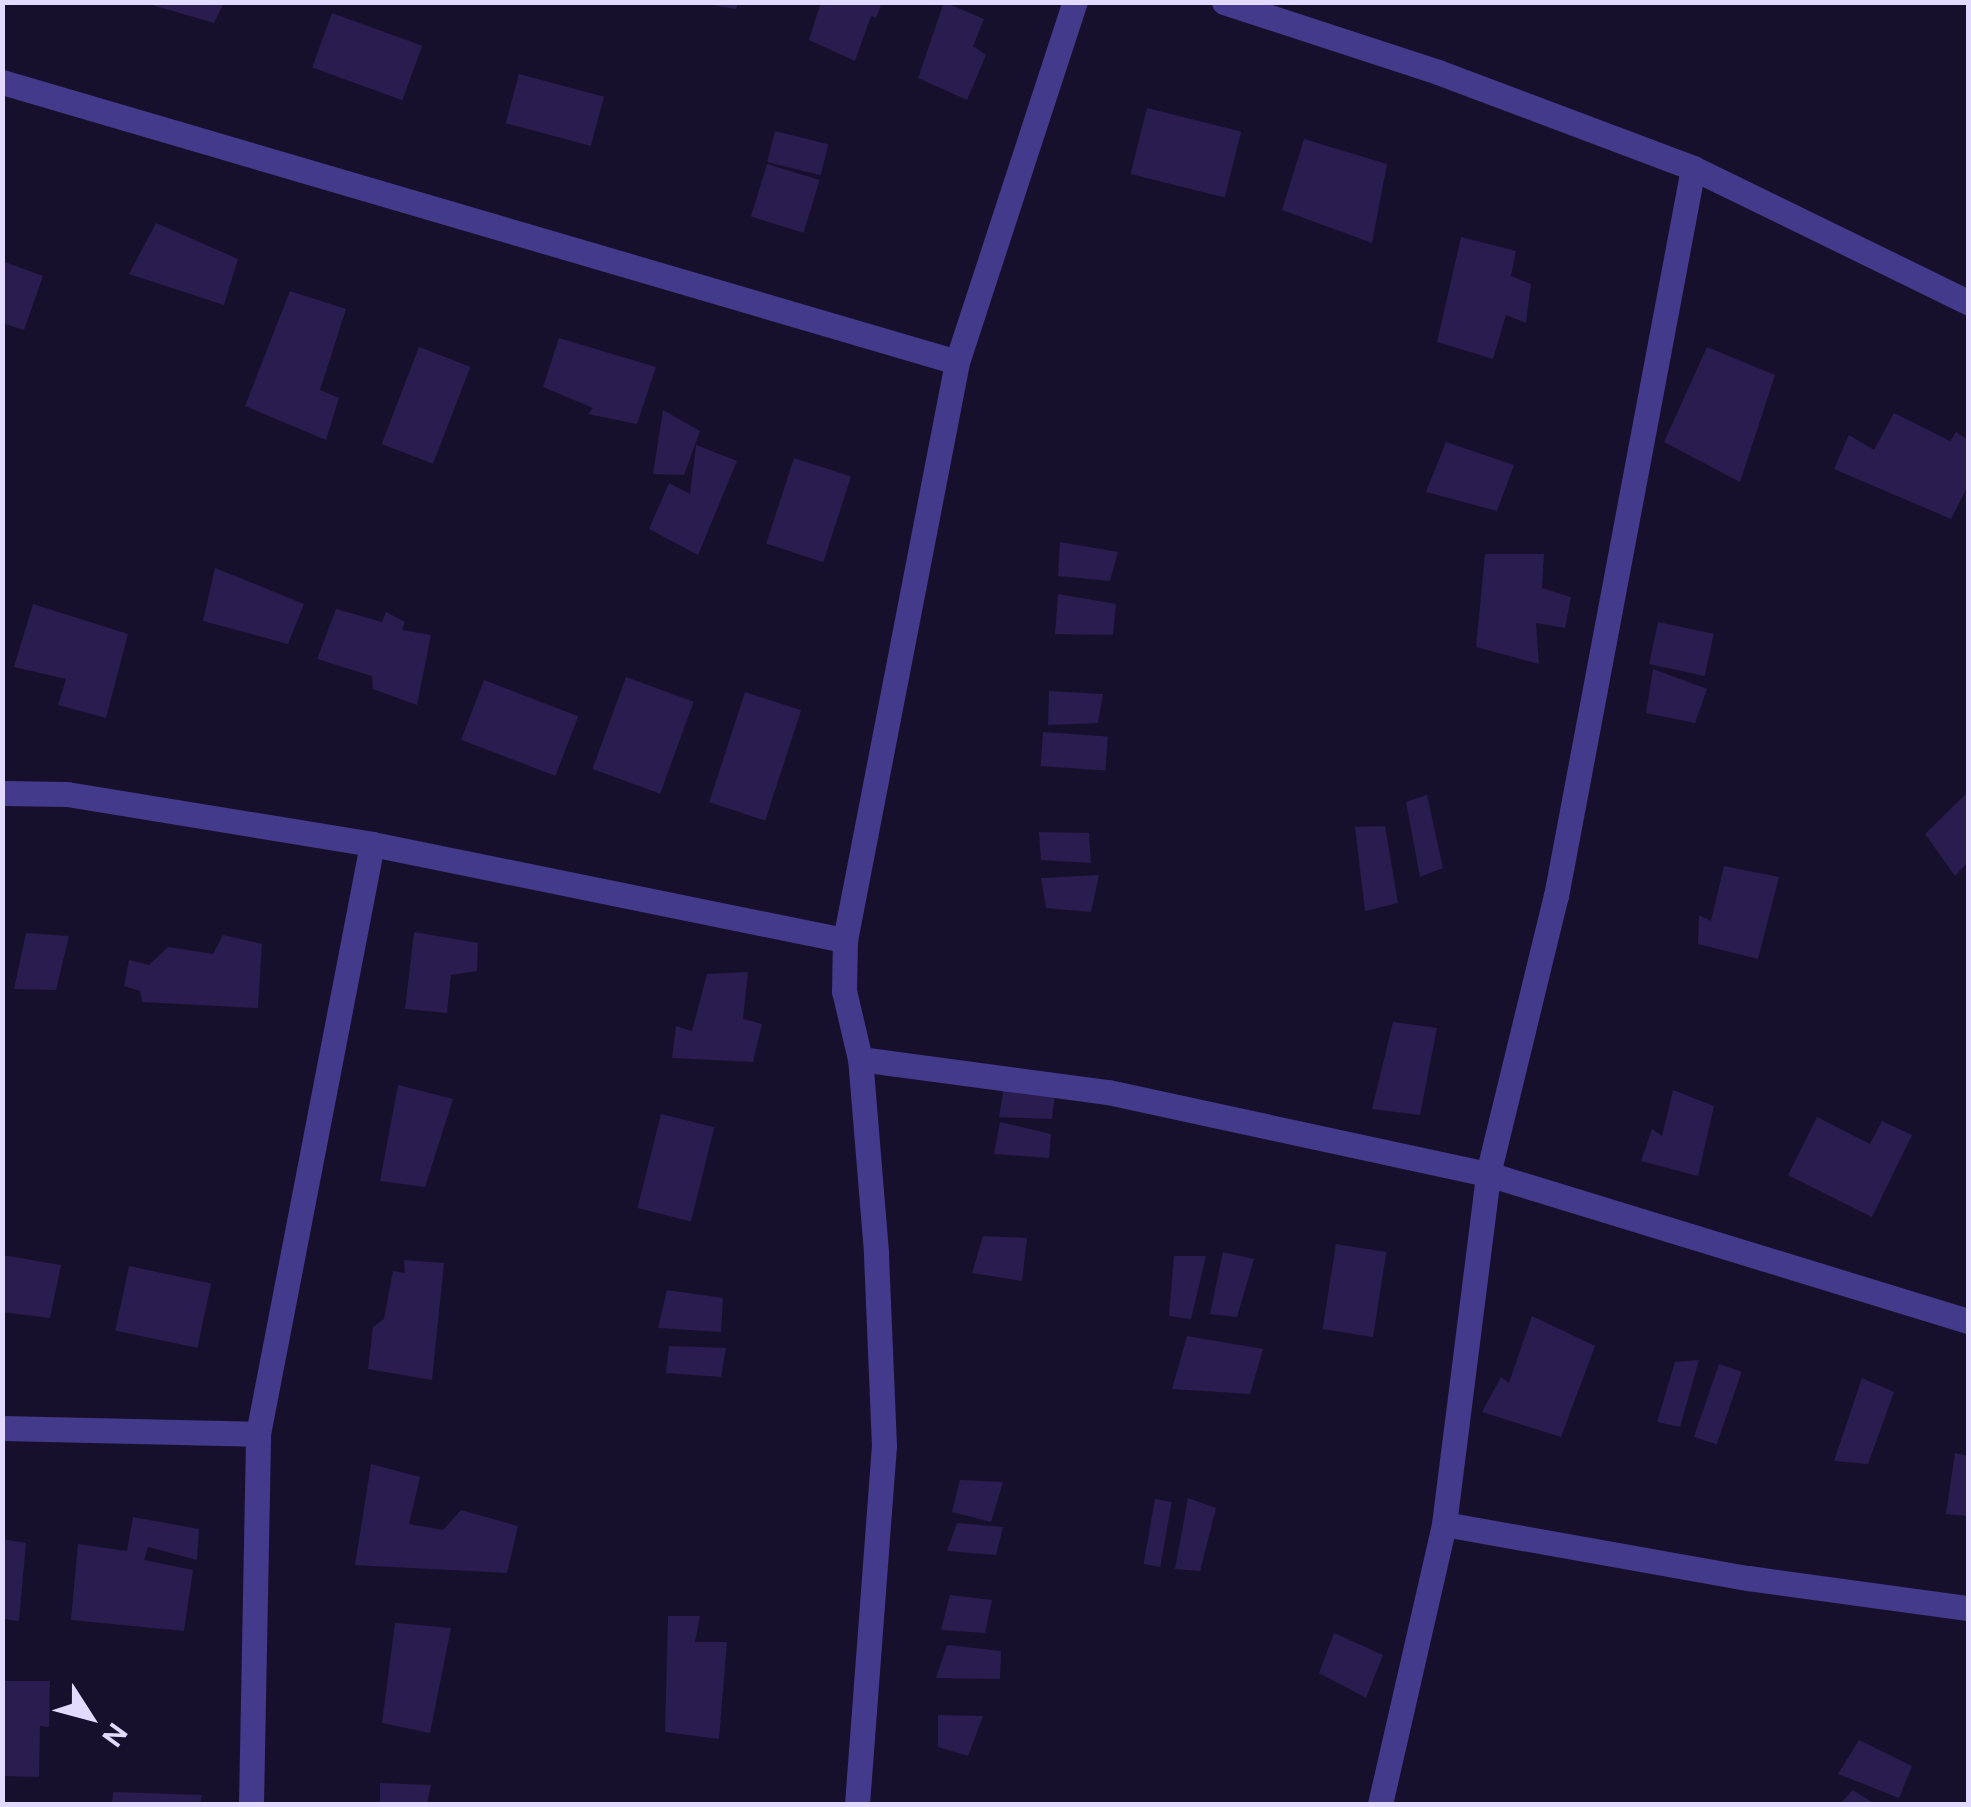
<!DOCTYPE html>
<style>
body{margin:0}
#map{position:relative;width:1971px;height:1807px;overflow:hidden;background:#17102c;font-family:"DM Sans",sans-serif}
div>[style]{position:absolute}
.building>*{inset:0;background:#291c4e;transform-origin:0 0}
.minor>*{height:25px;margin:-12.5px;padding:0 12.5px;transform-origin:12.5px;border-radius:12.5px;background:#433a8c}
span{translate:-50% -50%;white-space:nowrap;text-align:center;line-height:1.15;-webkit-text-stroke:10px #17102c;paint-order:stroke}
.frame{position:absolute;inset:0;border:5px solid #e2dbff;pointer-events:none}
.north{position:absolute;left:40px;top:1667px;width:100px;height:100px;-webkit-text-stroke:8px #17102c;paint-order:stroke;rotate:126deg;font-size:28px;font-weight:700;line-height:40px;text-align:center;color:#e2dbff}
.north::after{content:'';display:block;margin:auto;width:35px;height:45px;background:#e2dbff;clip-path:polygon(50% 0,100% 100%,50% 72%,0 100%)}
</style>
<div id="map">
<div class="building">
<i style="clip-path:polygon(142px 2px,224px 2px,214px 23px)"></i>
<i style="clip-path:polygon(695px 2px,739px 2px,736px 9px)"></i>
<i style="clip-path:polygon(821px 2px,882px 2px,876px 18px,871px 16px,855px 61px,809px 40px)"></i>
<i style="clip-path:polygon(944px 2px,984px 19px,973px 46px,986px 55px,967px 100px,918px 78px)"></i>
<i style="left:332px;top:13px;width:96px;height:58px;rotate:20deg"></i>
<i style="left:519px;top:74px;width:88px;height:51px;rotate:15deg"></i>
<i style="left:1147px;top:108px;width:97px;height:68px;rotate:14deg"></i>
<i style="left:775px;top:131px;width:55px;height:32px;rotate:14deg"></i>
<i style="clip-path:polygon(1304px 139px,1387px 164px,1372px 243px,1282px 210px)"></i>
<i style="left:767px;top:164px;width:55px;height:55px;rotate:17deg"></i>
<i style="clip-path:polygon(156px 223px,238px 259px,224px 305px,129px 274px)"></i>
<i style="clip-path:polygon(1461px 237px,1516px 251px,1511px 276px,1531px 284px,1526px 323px,1506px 315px,1493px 359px,1437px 342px)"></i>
<i style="clip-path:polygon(2px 261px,43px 276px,24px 330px,2px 323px)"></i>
<i style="clip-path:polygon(290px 291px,346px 309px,320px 390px,339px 398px,326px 440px,245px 406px)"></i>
<i style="clip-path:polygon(559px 338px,656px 367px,637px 424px,588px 414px,593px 408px,543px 387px)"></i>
<i style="left:419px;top:347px;width:55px;height:104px;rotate:21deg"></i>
<i style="clip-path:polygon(1707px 347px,1775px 375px,1740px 482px,1664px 442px)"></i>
<i style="clip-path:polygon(663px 410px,700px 431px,684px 475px,653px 474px)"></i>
<i style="clip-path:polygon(1894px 413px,1950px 441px,1956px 432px,1968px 440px,1968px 486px,1951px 519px,1834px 469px,1849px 435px,1874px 450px)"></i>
<i style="clip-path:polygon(1446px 442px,1514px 465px,1497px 511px,1426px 492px)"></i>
<i style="clip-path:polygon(696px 445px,737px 461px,698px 555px,649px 529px,669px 483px,690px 494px)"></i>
<i style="left:794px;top:458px;width:60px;height:90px;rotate:18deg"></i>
<i style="clip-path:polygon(1060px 542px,1118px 552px,1110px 581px,1058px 576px)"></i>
<i style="clip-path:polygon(1485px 554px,1544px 554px,1542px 588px,1571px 597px,1565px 628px,1536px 623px,1539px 664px,1476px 647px)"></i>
<i style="clip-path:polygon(215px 568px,304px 604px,288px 644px,203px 621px)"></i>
<i style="clip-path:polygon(1058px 594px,1116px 604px,1113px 635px,1055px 634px)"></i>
<i style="clip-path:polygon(33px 604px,128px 634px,106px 718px,58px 705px,66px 679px,14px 667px)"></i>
<i style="clip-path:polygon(336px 609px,382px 622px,386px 612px,405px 622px,402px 630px,431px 635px,417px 705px,373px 689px,372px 676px,317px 659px)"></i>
<i style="left:1658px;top:622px;width:57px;height:43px;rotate:12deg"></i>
<i style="clip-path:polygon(1653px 669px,1707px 689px,1695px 723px,1646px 713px)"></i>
<i style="left:626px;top:677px;width:72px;height:98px;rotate:20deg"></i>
<i style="left:484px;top:680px;width:101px;height:64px;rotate:21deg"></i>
<i style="clip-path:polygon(1049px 691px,1103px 694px,1098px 723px,1048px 725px)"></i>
<i style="left:745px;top:692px;width:59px;height:116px;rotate:18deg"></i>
<i style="left:1043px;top:732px;width:65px;height:34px;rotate:4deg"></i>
<i style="clip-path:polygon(1968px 792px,1968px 862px,1955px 876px,1925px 834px)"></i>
<i style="clip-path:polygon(1427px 795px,1443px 868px,1420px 877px,1406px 802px)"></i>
<i style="clip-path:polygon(1385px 826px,1398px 903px,1365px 911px,1355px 827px)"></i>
<i style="clip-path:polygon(1039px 832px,1089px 833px,1091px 863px,1041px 860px)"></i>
<i style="clip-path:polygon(1724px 866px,1779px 877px,1758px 959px,1698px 944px,1699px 915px,1711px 921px)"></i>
<i style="clip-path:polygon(1099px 875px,1091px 912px,1046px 908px,1041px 878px)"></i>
<i style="clip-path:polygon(414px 932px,478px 943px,477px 971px,451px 975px,447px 1013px,405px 1009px)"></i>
<i style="clip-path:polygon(26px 933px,69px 936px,56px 990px,14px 989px)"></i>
<i style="clip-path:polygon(223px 935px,262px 944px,258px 1008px,142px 1002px,140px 991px,124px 986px,129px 960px,149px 965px,168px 947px,213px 954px)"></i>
<i style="clip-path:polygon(748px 972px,743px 1019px,762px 1024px,753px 1062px,672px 1058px,676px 1026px,692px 1031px,707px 974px)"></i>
<i style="clip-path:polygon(1393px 1022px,1437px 1028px,1420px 1115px,1372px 1109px)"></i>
<i style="clip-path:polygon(398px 1085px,453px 1099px,425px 1187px,380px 1181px)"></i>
<i style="clip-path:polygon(1004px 1087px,1055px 1093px,1052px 1119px,999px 1117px)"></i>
<i style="clip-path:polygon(1673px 1090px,1714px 1106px,1698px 1176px,1641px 1161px,1652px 1129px,1662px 1136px)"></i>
<i style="left:661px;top:1114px;width:55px;height:97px;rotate:14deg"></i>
<i style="clip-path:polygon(1817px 1117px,1870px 1144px,1882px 1121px,1912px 1135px,1872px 1217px,1788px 1175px)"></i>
<i style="clip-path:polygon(1000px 1122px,1051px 1134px,1049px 1158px,994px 1154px)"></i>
<i style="clip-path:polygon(983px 1236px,1027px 1238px,1022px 1281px,972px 1273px)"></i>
<i style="left:1336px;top:1244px;width:51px;height:86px;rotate:9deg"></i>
<i style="clip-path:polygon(1223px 1252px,1254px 1259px,1237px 1317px,1210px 1314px)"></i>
<i style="clip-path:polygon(2px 1255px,61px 1265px,50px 1318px,2px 1312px)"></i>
<i style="clip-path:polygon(1174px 1256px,1206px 1256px,1191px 1319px,1169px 1316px)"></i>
<i style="clip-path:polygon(404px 1260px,444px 1263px,432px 1380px,368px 1369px,373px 1327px,384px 1319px,393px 1271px,405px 1273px)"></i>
<i style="left:129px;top:1266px;width:84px;height:66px;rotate:12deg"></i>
<i style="clip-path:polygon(667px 1290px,723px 1298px,721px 1332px,658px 1328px)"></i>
<i style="clip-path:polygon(1532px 1316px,1595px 1346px,1561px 1437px,1482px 1412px,1501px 1377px,1509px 1383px)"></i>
<i style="clip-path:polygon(1187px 1336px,1263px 1349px,1250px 1394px,1172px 1389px)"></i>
<i style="clip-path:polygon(669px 1346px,726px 1348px,721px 1377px,666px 1373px)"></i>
<i style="clip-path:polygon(1699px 1360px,1680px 1427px,1657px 1422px,1675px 1362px)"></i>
<i style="left:1719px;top:1364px;width:24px;height:77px;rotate:19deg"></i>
<i style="clip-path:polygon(1862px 1378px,1894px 1392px,1868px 1464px,1834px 1461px)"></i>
<i style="clip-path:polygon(1955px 1453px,1968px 1456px,1968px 1516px,1946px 1514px)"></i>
<i style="clip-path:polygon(371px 1464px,420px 1477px,409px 1524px,443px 1530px,461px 1510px,518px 1526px,507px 1573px,355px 1565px)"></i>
<i style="clip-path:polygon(960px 1480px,1003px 1482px,991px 1522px,952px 1512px)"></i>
<i style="clip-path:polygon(1188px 1498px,1216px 1508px,1200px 1571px,1175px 1569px)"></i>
<i style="left:1155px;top:1499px;width:17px;height:66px;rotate:10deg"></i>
<i style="clip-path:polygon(133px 1517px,199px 1529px,197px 1560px,148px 1547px,144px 1560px,193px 1570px,184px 1631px,71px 1620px,78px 1544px,127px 1551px)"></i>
<i style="clip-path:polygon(957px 1523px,1003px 1527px,996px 1555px,947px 1551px)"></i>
<i style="clip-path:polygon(2px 1539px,26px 1543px,19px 1621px,2px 1619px)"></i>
<i style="clip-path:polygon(950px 1595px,992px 1600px,985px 1633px,941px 1630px)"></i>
<i style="clip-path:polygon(668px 1616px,700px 1616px,695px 1642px,727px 1642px,719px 1739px,665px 1732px)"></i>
<i style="clip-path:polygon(395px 1623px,451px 1628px,430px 1733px,382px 1723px)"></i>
<i style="clip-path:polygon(1334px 1633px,1383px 1655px,1366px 1698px,1319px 1673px)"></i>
<i style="clip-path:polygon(947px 1645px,1001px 1651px,1000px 1679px,936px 1678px)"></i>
<i style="clip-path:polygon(2px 1681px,50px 1681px,49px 1727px,40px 1726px,39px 1777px,2px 1776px)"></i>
<i style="clip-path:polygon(938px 1715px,983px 1716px,968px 1756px,938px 1747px)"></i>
<i style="clip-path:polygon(1859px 1740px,1912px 1766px,1899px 1798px,1838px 1774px)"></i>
<i style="clip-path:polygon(380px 1783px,431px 1785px,427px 1804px,380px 1804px)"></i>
<i style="clip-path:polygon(1853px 1790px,1875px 1804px,1840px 1804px)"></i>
<i style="clip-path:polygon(113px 1792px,202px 1795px,200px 1804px,112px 1804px)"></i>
</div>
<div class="minor">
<i style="left:1224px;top:2px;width:225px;rotate:18.1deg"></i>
<i style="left:1438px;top:72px;width:272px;rotate:20.6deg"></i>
<i style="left:1693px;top:168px;width:306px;rotate:26deg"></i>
<i style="left:2px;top:82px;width:995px;rotate:16.34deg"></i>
<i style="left:2px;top:793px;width:65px;rotate:0.9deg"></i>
<i style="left:67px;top:794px;width:309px;rotate:9.3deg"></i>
<i style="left:372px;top:844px;width:483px;rotate:11.5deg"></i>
<i style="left:860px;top:1059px;width:250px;rotate:7.6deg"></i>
<i style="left:1108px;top:1092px;width:389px;rotate:12.2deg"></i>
<i style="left:1488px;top:1174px;width:502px;rotate:17.03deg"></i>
<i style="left:2px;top:1428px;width:256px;rotate:1.3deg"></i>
<i style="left:1444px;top:1524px;width:309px;rotate:10.1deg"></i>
<i style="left:1748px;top:1578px;width:222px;rotate:7.8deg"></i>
<i style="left:251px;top:1804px;width:370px;rotate:-88.9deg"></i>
<i style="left:258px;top:1434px;width:601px;rotate:-79.06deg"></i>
<i style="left:857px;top:1804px;width:359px;rotate:-85.7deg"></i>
<i style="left:884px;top:1446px;width:194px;rotate:-92.4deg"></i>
<i style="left:876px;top:1252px;width:194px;rotate:-94.7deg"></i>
<i style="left:860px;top:1059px;width:70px;rotate:-103.2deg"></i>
<i style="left:844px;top:991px;width:51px;rotate:-88.9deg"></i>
<i style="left:845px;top:940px;width:589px;rotate:-79.03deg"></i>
<i style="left:957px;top:362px;width:379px;rotate:-71.9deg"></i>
<i style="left:1380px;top:1804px;width:287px;rotate:-77.1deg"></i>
<i style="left:1444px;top:1524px;width:353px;rotate:-82.8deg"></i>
<i style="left:1488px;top:1174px;width:286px;rotate:-76.3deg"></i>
<i style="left:1556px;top:896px;width:741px;rotate:-79.34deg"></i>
</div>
<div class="frame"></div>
<div class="north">N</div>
</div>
